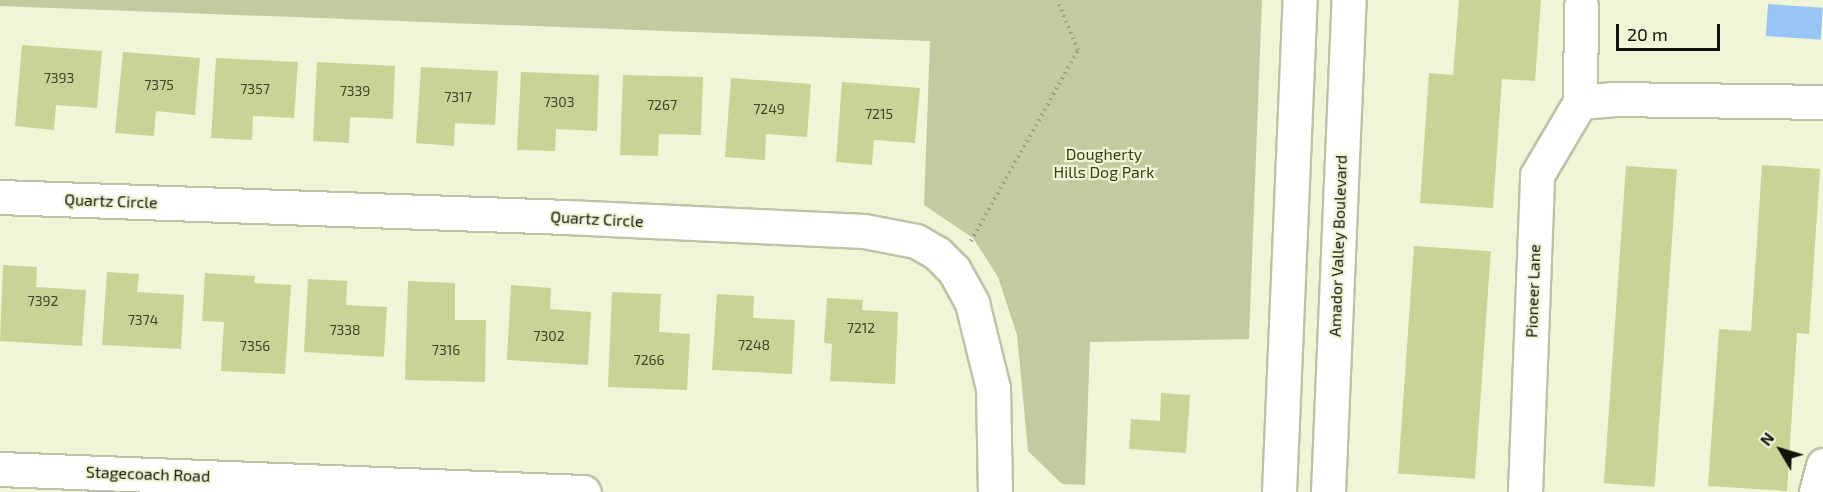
<!DOCTYPE html>
<style>
body{margin:0}
#map{position:relative;width:1823px;height:492px;overflow:hidden;background:#f0f5d8;font-family:"Exo 2",sans-serif}
div>[style]{position:absolute}
.green>*{inset:0;background:#c2ca9f}
.water>*{inset:0;background:#97c6f4;transform-origin:0 0}
.building>*{inset:0;background:#c9d395;transform-origin:0 0}
.path>*{height:4px;margin-top:-2px;transform-origin:0;background:repeating-linear-gradient(90deg,#979b85 0 1.5px,transparent 0 6px)}
.roads{filter:drop-shadow(2px 0 #bec3a6) drop-shadow(-2px 0 #bec3a6) drop-shadow(0 2px #bec3a6) drop-shadow(0 -2px #bec3a6)}
.minor>*{height:33px;margin:-16.5px;padding:0 16.5px;transform-origin:16.5px;border-radius:16.5px;background:#fff}
span{translate:-50% -50%;white-space:nowrap;text-align:center;line-height:1.15;-webkit-text-stroke:4.5px #f0f5d8;paint-order:stroke}
.number-label{font-size:14px;color:#40442c}
.number-label span{-webkit-text-stroke-width:0}
.park-label{font-size:16px;color:#3b4011}
.street-label{font-size:16px;color:#121409}
.north{position:absolute;left:1751px;top:420px;width:60px;height:60px;-webkit-text-stroke:4px #f0f5d8;paint-order:stroke;rotate:308deg;font-size:16px;font-weight:700;line-height:24px;text-align:center;color:#121409}
.north::after{content:'';display:block;margin:auto;width:21px;height:27px;background:#121409;clip-path:polygon(50% 0,100% 100%,50% 72%,0 100%)}
.scale{position:absolute;left:1616px;top:24px;width:104px;height:27px;box-sizing:border-box;border:3px solid #121409;border-top:0;padding-left:8px;font-size:18px;line-height:21px;white-space:nowrap;color:#121409;-webkit-text-stroke:4px #f0f5d8;paint-order:stroke}
</style>
<div id="map">
<div class="green">
<i style="clip-path:polygon(0 0,1262px 0,1249px 339px,1090px 342px,1085px 485px,1062px 484px,1028px 451px,1017px 335px,998px 277px,973px 238px,924px 205px,930px 41px,0 6px)"></i>
</div>
<div class="water">
<i style="left:1768px;top:4px;width:55px;height:32px;rotate:4deg"></i>
</div>
<div class="building">
<i style="clip-path:polygon(1459px 0,1541px 0,1535px 81px,1502px 79px,1493px 208px,1420px 203px,1429px 73px,1453px 75px)"></i>
<i style="clip-path:polygon(22px 45px,102px 51px,97px 108px,56px 105px,54px 130px,15px 126px)"></i>
<i style="clip-path:polygon(123px 52px,200px 58px,195px 115px,156px 111px,154px 136px,115px 133px)"></i>
<i style="clip-path:polygon(216px 58px,298px 62px,294px 118px,253px 116px,252px 140px,211px 138px)"></i>
<i style="clip-path:polygon(317px 62px,395px 66px,393px 119px,350px 117px,349px 143px,313px 141px)"></i>
<i style="clip-path:polygon(421px 67px,498px 71px,495px 125px,455px 123px,454px 146px,416px 143px)"></i>
<i style="clip-path:polygon(521px 72px,599px 75px,597px 131px,556px 129px,555px 151px,517px 150px)"></i>
<i style="clip-path:polygon(623px 75px,703px 77px,701px 135px,659px 134px,658px 156px,620px 155px)"></i>
<i style="clip-path:polygon(731px 78px,811px 84px,807px 137px,766px 134px,765px 160px,725px 157px)"></i>
<i style="clip-path:polygon(842px 82px,920px 88px,915px 143px,874px 140px,872px 165px,836px 162px)"></i>
<i style="clip-path:polygon(1762px 165px,1820px 169px,1809px 334px,1797px 333px,1787px 491px,1708px 486px,1719px 329px,1751px 331px)"></i>
<i style="left:1626px;top:166px;width:51px;height:318px;rotate:4deg"></i>
<i style="left:1414px;top:246px;width:77px;height:228px;rotate:4deg"></i>
<i style="clip-path:polygon(3px 265px,37px 267px,36px 287px,86px 290px,82px 346px,0 341px)"></i>
<i style="clip-path:polygon(107px 272px,139px 274px,137px 292px,184px 295px,181px 349px,102px 345px)"></i>
<i style="clip-path:polygon(205px 273px,255px 276px,254px 283px,291px 285px,285px 374px,221px 371px,224px 322px,202px 321px)"></i>
<i style="clip-path:polygon(308px 279px,347px 281px,346px 305px,387px 307px,384px 357px,304px 352px)"></i>
<i style="clip-path:polygon(408px 281px,455px 283px,455px 320px,486px 320px,485px 382px,405px 380px)"></i>
<i style="clip-path:polygon(511px 285px,551px 288px,550px 309px,591px 312px,588px 365px,507px 360px)"></i>
<i style="clip-path:polygon(612px 292px,661px 294px,659px 332px,690px 334px,687px 390px,608px 387px)"></i>
<i style="clip-path:polygon(717px 294px,754px 296px,753px 318px,795px 320px,792px 374px,712px 370px)"></i>
<i style="clip-path:polygon(827px 298px,863px 300px,862px 310px,898px 312px,895px 384px,830px 381px,832px 344px,824px 343px)"></i>
<i style="clip-path:polygon(1161px 393px,1190px 395px,1186px 453px,1129px 449px,1131px 419px,1160px 421px)"></i>
</div>
<div class="path">
<i style="left:971px;top:241px;width:219px;rotate:-60.7deg"></i>
<i style="left:1078px;top:50px;width:54px;rotate:-112.8deg"></i>
</div>
<div class="roads">
<div class="minor">
<i style="left:1580px;top:102px;width:96px;rotate:-89.4deg"></i>
<i style="left:0;top:197px;width:567px;rotate:2.02deg"></i>
<i style="left:567px;top:217px;width:297px;rotate:2.7deg"></i>
<i style="left:864px;top:231px;width:53px;rotate:10.9deg"></i>
<i style="left:916px;top:241px;width:24px;rotate:30deg"></i>
<i style="left:937px;top:253px;width:24px;rotate:45deg"></i>
<i style="left:954px;top:270px;width:38px;rotate:61deg"></i>
<i style="left:972px;top:303px;width:88px;rotate:76.1deg"></i>
<i style="left:993px;top:388px;width:104px;rotate:88.9deg"></i>
<i style="left:0;top:469px;width:584px;rotate:2.26deg"></i>
<i style="left:1279px;top:492px;width:492px;rotate:-87.6deg"></i>
<i style="left:1328px;top:492px;width:492px;rotate:-87.6deg"></i>
<i style="left:1525px;top:492px;width:317px;rotate:-87.8deg"></i>
<i style="left:1537px;top:175px;width:85px;rotate:-59.5deg"></i>
<i style="left:1580px;top:102px;width:32px;rotate:-5deg"></i>
<i style="left:1612px;top:99px;width:211px;rotate:0.8deg"></i>
<i style="left:1816px;top:492px;width:28px;rotate:-75deg"></i>
</div>
</div>
<div class="number-label">
<span style="left:59px;top:78px">7393</span>
<span style="left:159px;top:85px">7375</span>
<span style="left:255px;top:89px">7357</span>
<span style="left:355px;top:91px">7339</span>
<span style="left:458px;top:97px">7317</span>
<span style="left:559px;top:102px">7303</span>
<span style="left:662px;top:105px">7267</span>
<span style="left:769px;top:109px">7249</span>
<span style="left:879px;top:114px">7215</span>
<span style="left:43px;top:301px">7392</span>
<span style="left:143px;top:320px">7374</span>
<span style="left:861px;top:328px">7212</span>
<span style="left:345px;top:330px">7338</span>
<span style="left:549px;top:336px">7302</span>
<span style="left:754px;top:345px">7248</span>
<span style="left:255px;top:346px">7356</span>
<span style="left:446px;top:350px">7316</span>
<span style="left:649px;top:360px">7266</span>
</div>
<div class="park-label">
<span style="left:1104px;top:163px">Dougherty<br>Hills Dog Park</span>
</div>
<div class="street-label">
<span style="left:111px;top:201px;rotate:2deg">Quartz Circle</span>
<span style="left:597px;top:219px;rotate:3deg">Quartz Circle</span>
<span style="left:1338px;top:246px;rotate:-88deg">Amador Valley Boulevard</span>
<span style="left:1533px;top:291px;rotate:-88deg">Pioneer Lane</span>
<span style="left:148px;top:474px;rotate:2deg">Stagecoach Road</span>
</div>
<div class="north">N</div>
<div class="scale">20 m</div>
</div>
